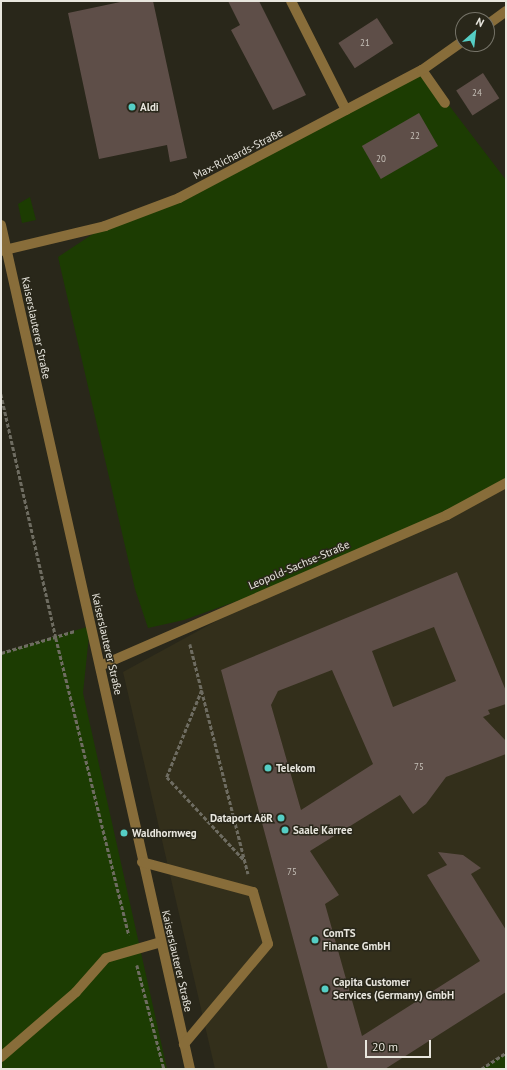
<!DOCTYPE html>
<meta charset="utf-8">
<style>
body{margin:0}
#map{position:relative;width:507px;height:1070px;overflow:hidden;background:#29271a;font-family:"PT Sans",sans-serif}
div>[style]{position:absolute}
.built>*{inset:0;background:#332f1b}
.green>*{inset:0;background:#1c3c02}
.building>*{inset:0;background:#5e4e48;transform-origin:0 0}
.path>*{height:2.5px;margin-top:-1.25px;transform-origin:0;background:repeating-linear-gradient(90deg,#6e6c61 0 4px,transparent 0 6px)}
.minor>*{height:10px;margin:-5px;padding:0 5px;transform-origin:5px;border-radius:5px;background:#886d3a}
.dots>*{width:11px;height:11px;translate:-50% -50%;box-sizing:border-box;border:2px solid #29271a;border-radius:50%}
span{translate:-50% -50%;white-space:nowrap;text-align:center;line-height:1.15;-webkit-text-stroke:3px #29271a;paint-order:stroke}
.number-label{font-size:9px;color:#c6c0b8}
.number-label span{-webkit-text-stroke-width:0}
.poi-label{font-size:11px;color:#e8e6de;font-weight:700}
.left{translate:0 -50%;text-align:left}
.right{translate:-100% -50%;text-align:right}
.street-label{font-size:11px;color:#e8e6de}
.frame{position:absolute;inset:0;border:2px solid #e8e6de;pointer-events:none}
.north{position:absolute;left:455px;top:12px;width:40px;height:40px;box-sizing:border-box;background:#29271a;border:1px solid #757368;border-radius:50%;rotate:28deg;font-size:11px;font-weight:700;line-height:16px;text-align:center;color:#e8e6de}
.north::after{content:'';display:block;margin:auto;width:14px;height:18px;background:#55cec5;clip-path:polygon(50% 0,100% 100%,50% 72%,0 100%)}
.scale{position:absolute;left:365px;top:1040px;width:66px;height:18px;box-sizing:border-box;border:2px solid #e8e6de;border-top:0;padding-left:5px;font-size:12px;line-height:14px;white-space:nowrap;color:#e8e6de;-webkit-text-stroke:3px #29271a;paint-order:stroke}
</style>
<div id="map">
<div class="built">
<i style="clip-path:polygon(506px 480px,506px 1053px,482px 1069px,215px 1069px,123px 672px,282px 585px)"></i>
</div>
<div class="green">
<i style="clip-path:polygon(422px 70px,506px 180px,506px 483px,282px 585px,184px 620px,148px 628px,135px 589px,58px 257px,105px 226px,179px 198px)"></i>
<i style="clip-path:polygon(30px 197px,36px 220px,22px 223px,18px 204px)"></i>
<i style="clip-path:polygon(90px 626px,83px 693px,167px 1069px,1px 1069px,1px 653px)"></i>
<i style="clip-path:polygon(506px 1053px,506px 1069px,481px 1069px)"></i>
</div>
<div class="building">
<i style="clip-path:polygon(125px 1px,153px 1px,187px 158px,170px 162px,167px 145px,99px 159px,68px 13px)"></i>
<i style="clip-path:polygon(228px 1px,259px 1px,306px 95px,273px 110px,231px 30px,240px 25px)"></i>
<i style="left:377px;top:18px;width:30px;height:46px;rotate:57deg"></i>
<i style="left:483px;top:73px;width:30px;height:32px;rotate:57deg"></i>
<i style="left:419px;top:113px;width:38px;height:66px;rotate:60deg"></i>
<i style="clip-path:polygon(evenodd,457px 572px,506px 691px,506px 704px,488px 710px,490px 714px,483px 717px,506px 741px,506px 754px,446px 777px,426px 804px,413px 814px,400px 795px,310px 851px,339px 895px,325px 904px,362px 1036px,480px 961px,427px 875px,447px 865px,438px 852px,463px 855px,481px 868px,471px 874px,506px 930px,506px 992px,385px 1069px,328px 1069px,221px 670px,457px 572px,434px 627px,456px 681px,393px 707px,372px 651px,434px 627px,457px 572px,332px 670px,373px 764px,301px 810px,271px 705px,278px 691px,332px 670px)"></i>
</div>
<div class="path">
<i style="left:1px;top:394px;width:250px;rotate:77.3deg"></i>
<i style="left:56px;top:638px;width:306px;rotate:76.2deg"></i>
<i style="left:190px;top:644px;width:237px;rotate:75.8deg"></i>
<i style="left:1px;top:653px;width:77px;rotate:-16.6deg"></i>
<i style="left:202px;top:690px;width:94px;rotate:111.9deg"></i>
<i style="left:167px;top:777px;width:113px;rotate:47.1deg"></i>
<i style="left:137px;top:965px;width:107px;rotate:75.4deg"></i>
<i style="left:481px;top:1069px;width:30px;rotate:-33deg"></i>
</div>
<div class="minor">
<i style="left:291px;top:1px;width:122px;rotate:63.2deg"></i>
<i style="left:487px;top:25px;width:24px;rotate:-36deg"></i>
<i style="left:422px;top:70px;width:40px;rotate:55.1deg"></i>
<i style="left:1px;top:225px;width:865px;rotate:77.38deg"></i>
<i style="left:1px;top:251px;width:107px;rotate:-13.5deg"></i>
<i style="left:105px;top:226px;width:79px;rotate:-20.7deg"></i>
<i style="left:179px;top:198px;width:275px;rotate:-27.8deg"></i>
<i style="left:422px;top:70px;width:50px;rotate:-35.3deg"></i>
<i style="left:100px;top:666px;width:378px;rotate:-23.5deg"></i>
<i style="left:447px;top:515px;width:67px;rotate:-28.5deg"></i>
<i style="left:142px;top:862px;width:115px;rotate:15.1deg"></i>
<i style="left:253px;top:892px;width:54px;rotate:73.9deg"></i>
<i style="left:268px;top:944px;width:131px;rotate:130deg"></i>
<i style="left:1px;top:1057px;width:99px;rotate:-40.9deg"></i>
<i style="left:76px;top:992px;width:45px;rotate:-48.6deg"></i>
<i style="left:106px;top:958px;width:57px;rotate:-16.2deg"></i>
</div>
<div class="dots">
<i style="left:132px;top:107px;background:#55cec5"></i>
<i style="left:268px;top:768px;background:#55cec5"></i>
<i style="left:281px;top:818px;background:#55cec5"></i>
<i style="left:285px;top:830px;background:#55cec5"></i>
<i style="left:124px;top:833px;background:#55cec5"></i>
<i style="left:315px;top:940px;background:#55cec5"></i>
<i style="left:325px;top:989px;background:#55cec5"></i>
</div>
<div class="number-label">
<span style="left:365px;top:43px">21</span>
<span style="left:477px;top:93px">24</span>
<span style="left:415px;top:136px">22</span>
<span style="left:381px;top:159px">20</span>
<span style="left:419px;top:767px">75</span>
<span style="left:292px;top:872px">75</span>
</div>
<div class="poi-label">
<span class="left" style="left:140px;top:107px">Aldi</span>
<span class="left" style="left:276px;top:768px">Telekom</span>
<span class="right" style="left:273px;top:818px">Dataport AöR</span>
<span class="left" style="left:293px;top:830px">Saale Karree</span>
<span class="left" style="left:132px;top:833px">Waldhornweg</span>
<span class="left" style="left:323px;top:940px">ComTS<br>Finance GmbH</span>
<span class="left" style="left:333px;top:989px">Capita Customer<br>Services (Germany) GmbH</span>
</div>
<div class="street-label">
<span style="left:238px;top:154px;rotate:-27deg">Max-Richards-Straße</span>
<span style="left:36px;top:328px;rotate:78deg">Kaiserslauterer Straße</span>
<span style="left:299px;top:565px;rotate:-23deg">Leopold-Sachse-Straße</span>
<span style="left:107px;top:644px;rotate:77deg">Kaiserslauterer Straße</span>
<span style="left:177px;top:961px;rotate:77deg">Kaiserslauterer Straße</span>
</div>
<div class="frame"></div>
<div class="north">N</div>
<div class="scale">20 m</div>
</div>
